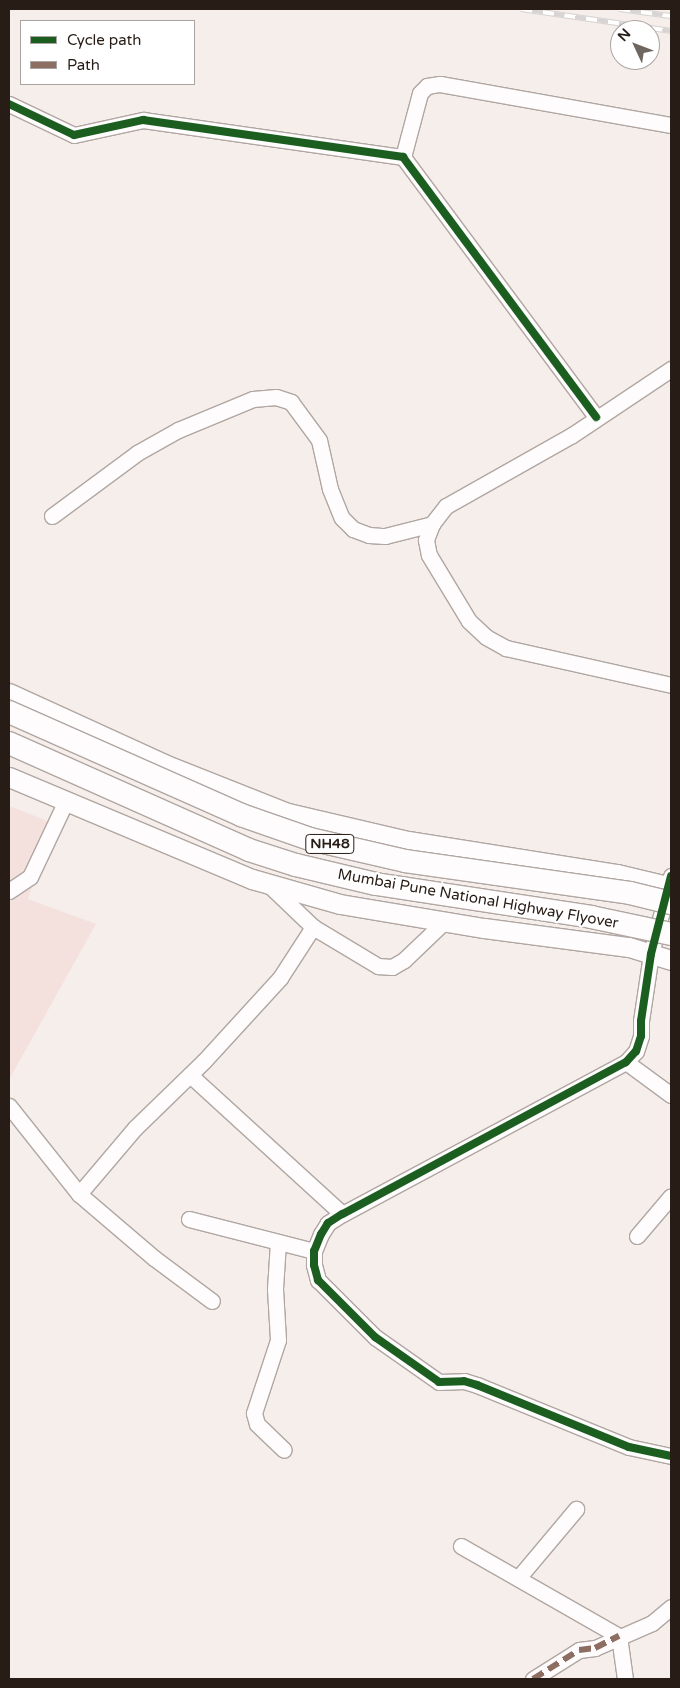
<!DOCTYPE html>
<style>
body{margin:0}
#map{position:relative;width:680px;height:1688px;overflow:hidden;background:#f6eeea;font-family:"Varela Round",sans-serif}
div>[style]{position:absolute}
.industrial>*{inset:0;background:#f4e1de}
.roads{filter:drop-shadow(1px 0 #b0a6a2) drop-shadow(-1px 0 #b0a6a2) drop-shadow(0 1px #b0a6a2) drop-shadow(0 -1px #b0a6a2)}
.minor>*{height:15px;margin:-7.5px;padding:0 7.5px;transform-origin:7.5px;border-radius:7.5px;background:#fefcfc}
.major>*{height:19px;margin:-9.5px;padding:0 9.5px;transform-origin:9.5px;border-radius:9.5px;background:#fefcfc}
.rail>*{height:5.5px;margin-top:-2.75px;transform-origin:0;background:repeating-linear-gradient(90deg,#fff 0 11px,#d7d4d3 0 22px);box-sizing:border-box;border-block:1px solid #d7d4d3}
.bridges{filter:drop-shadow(1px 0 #b0a6a2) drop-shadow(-1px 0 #b0a6a2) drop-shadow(0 1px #b0a6a2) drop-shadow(0 -1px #b0a6a2)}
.highway-bridge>*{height:22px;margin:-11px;padding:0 11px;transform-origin:11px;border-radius:11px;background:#fefcfc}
.quiet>*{height:6px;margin-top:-3px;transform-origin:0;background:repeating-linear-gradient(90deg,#8d6e63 0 12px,transparent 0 18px)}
.cycleway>*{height:8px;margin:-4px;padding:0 4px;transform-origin:4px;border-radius:4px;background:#1b5e20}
span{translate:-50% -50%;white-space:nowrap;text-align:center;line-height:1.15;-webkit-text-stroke:5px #fff;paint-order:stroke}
.shield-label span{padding:1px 4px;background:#fff;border:1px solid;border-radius:4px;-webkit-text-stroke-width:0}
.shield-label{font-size:14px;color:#281c16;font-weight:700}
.street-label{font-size:15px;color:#281c16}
.frame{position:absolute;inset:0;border:10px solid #281c16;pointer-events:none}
.legend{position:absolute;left:20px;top:20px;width:175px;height:65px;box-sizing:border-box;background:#fff;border:1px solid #a9a4a2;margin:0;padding:6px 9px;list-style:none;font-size:15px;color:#281c16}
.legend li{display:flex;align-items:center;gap:10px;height:25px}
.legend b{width:25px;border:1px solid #a9a4a2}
.north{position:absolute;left:610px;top:20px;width:50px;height:50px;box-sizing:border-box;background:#fff;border:1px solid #a9a4a2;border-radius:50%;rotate:313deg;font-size:14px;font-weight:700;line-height:20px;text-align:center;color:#281c16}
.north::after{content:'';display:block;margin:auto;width:18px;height:22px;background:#706660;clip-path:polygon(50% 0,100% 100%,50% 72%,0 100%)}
</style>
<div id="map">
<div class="industrial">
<i style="clip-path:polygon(9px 806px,53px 823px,28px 899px,96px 924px,9px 1080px)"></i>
</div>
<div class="roads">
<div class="minor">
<i style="left:9px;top:104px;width:72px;rotate:25.5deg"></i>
<i style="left:74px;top:135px;width:71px;rotate:-12.3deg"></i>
<i style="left:143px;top:120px;width:263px;rotate:8.1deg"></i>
<i style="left:403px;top:157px;width:324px;rotate:53.4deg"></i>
<i style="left:403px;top:157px;width:66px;rotate:-75.1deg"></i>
<i style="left:420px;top:93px;width:10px;rotate:-45deg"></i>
<i style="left:427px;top:86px;width:13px;rotate:-9deg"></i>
<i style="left:440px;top:84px;width:235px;rotate:10.1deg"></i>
<i style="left:671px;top:369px;width:119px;rotate:146.3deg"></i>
<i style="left:572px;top:435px;width:145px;rotate:150.6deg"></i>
<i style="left:446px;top:506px;width:23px;rotate:128deg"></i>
<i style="left:432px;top:524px;width:17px;rotate:111deg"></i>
<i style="left:426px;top:540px;width:15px;rotate:79deg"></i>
<i style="left:429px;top:555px;width:77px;rotate:58.8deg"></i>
<i style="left:469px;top:621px;width:23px;rotate:43deg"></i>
<i style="left:486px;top:637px;width:23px;rotate:29deg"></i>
<i style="left:506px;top:648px;width:169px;rotate:12.6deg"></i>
<i style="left:52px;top:516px;width:106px;rotate:-36.5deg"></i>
<i style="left:137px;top:453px;width:47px;rotate:-29.3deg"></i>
<i style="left:178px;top:430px;width:81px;rotate:-22.5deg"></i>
<i style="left:253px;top:399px;width:23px;rotate:-5deg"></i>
<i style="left:276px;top:397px;width:16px;rotate:18deg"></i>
<i style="left:291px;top:402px;width:47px;rotate:53.6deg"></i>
<i style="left:319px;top:440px;width:50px;rotate:77.3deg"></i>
<i style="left:330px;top:489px;width:31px;rotate:68deg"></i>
<i style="left:342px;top:518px;width:16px;rotate:45deg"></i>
<i style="left:353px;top:529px;width:17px;rotate:21deg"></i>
<i style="left:369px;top:535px;width:16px;rotate:4deg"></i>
<i style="left:385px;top:536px;width:49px;rotate:-14.3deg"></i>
<i style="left:671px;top:876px;width:81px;rotate:104.4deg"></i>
<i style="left:651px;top:954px;width:68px;rotate:98.5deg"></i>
<i style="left:641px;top:1021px;width:15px;rotate:90deg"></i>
<i style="left:641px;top:1036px;width:16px;rotate:108deg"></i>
<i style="left:636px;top:1051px;width:15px;rotate:132deg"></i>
<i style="left:626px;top:1062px;width:322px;rotate:151.8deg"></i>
<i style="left:342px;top:1214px;width:17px;rotate:147deg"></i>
<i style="left:328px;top:1223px;width:13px;rotate:122deg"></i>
<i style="left:321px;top:1234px;width:18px;rotate:112deg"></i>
<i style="left:314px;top:1251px;width:14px;rotate:90deg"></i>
<i style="left:314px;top:1265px;width:16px;rotate:75deg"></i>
<i style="left:318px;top:1280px;width:81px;rotate:45deg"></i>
<i style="left:375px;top:1337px;width:78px;rotate:35.1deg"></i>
<i style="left:439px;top:1382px;width:25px;rotate:-2deg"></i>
<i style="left:464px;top:1381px;width:14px;rotate:17deg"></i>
<i style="left:477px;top:1385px;width:164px;rotate:22.2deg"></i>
<i style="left:629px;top:1447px;width:43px;rotate:12.1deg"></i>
<i style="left:267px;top:883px;width:64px;rotate:43.7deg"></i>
<i style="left:313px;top:927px;width:76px;rotate:31deg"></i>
<i style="left:378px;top:966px;width:14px;rotate:4deg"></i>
<i style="left:392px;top:967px;width:14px;rotate:-30deg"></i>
<i style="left:404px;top:960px;width:57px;rotate:-43.6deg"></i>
<i style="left:9px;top:891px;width:25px;rotate:-34deg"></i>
<i style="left:30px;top:877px;width:84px;rotate:-64.7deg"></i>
<i style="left:626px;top:1062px;width:56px;rotate:36.3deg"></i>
<i style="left:190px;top:1075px;width:206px;rotate:42.4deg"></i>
<i style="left:9px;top:1106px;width:112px;rotate:51.5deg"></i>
<i style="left:79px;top:1194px;width:99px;rotate:40.5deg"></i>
<i style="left:154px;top:1258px;width:72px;rotate:36.6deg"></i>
<i style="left:79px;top:1194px;width:87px;rotate:-49.7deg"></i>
<i style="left:135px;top:1128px;width:96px;rotate:-44.2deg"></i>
<i style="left:204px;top:1061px;width:113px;rotate:-47.5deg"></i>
<i style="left:280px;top:978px;width:61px;rotate:-57.1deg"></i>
<i style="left:189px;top:1219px;width:129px;rotate:14.4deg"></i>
<i style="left:637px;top:1236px;width:52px;rotate:-49.6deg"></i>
<i style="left:278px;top:1242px;width:47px;rotate:93.7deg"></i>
<i style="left:275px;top:1289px;width:51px;rotate:86.6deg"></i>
<i style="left:278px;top:1340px;width:77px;rotate:108.2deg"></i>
<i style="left:254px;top:1413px;width:11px;rotate:75deg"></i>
<i style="left:257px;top:1424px;width:37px;rotate:44deg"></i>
<i style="left:461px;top:1546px;width:182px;rotate:29.7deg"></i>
<i style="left:619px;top:1636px;width:43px;rotate:82.1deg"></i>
<i style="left:519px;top:1577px;width:89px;rotate:-50deg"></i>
<i style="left:533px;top:1679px;width:54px;rotate:-32.2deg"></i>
<i style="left:579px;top:1650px;width:16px;rotate:-7deg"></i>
<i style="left:595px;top:1648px;width:62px;rotate:-23.7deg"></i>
<i style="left:652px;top:1623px;width:25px;rotate:-40deg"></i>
</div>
<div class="major">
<i style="left:9px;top:693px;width:170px;rotate:24.6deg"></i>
<i style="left:164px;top:764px;width:133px;rotate:21.6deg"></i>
<i style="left:288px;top:813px;width:123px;rotate:13.1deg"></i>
<i style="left:408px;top:841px;width:212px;rotate:9deg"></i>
<i style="left:617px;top:874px;width:56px;rotate:13.5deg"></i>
<i style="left:9px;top:777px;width:264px;rotate:22.8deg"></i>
<i style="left:252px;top:879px;width:91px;rotate:15.9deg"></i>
<i style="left:340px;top:904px;width:146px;rotate:9.5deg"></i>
<i style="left:484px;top:928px;width:146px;rotate:7.5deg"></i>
<i style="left:629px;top:947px;width:44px;rotate:17.2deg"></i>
</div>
</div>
<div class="rail">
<i style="left:521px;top:9px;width:152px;rotate:8.3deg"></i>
<i style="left:619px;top:9px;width:52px;rotate:7.7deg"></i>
</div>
<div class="bridges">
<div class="highway-bridge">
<i style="left:9px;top:712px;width:254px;rotate:23.9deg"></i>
<i style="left:241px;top:815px;width:73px;rotate:19.2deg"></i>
<i style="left:310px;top:839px;width:98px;rotate:13deg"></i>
<i style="left:405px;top:861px;width:227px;rotate:8.1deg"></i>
<i style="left:630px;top:893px;width:42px;rotate:13.7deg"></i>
<i style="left:9px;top:743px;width:263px;rotate:24deg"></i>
<i style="left:249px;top:850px;width:49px;rotate:17.7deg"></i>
<i style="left:296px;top:865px;width:82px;rotate:13.4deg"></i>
<i style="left:376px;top:884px;width:218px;rotate:8.7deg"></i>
<i style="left:591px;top:917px;width:82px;rotate:12deg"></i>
</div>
</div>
<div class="quiet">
<i style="left:533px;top:1679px;width:54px;rotate:-32.2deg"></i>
<i style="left:579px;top:1650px;width:16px;rotate:-7deg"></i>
<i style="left:595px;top:1648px;width:27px;rotate:-27deg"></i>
</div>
<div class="cycleway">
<i style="left:9px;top:104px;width:72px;rotate:25.5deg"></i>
<i style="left:74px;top:135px;width:71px;rotate:-12.3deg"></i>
<i style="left:143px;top:120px;width:263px;rotate:8.1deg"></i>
<i style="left:403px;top:157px;width:324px;rotate:53.4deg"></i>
<i style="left:671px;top:876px;width:81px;rotate:104.4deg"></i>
<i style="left:651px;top:954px;width:68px;rotate:98.5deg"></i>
<i style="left:641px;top:1021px;width:15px;rotate:90deg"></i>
<i style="left:641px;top:1036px;width:16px;rotate:108deg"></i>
<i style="left:636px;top:1051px;width:15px;rotate:132deg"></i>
<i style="left:626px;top:1062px;width:322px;rotate:151.8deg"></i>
<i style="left:342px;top:1214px;width:17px;rotate:147deg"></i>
<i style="left:328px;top:1223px;width:13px;rotate:122deg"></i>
<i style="left:321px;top:1234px;width:18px;rotate:112deg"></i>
<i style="left:314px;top:1251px;width:14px;rotate:90deg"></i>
<i style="left:314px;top:1265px;width:16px;rotate:75deg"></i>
<i style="left:318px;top:1280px;width:81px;rotate:45deg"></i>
<i style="left:375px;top:1337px;width:78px;rotate:35.1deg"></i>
<i style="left:439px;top:1382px;width:25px;rotate:-2deg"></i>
<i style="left:464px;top:1381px;width:14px;rotate:17deg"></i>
<i style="left:477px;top:1385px;width:164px;rotate:22.2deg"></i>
<i style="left:629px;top:1447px;width:43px;rotate:12.1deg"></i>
</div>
<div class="shield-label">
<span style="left:330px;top:844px">NH48</span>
</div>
<div class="street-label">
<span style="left:478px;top:899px;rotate:10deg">Mumbai Pune National Highway Flyover</span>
</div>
<div class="frame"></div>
<ul class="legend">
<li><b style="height:6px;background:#1b5e20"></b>Cycle path</li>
<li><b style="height:6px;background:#8d6e63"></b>Path</li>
</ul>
<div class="north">N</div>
</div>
